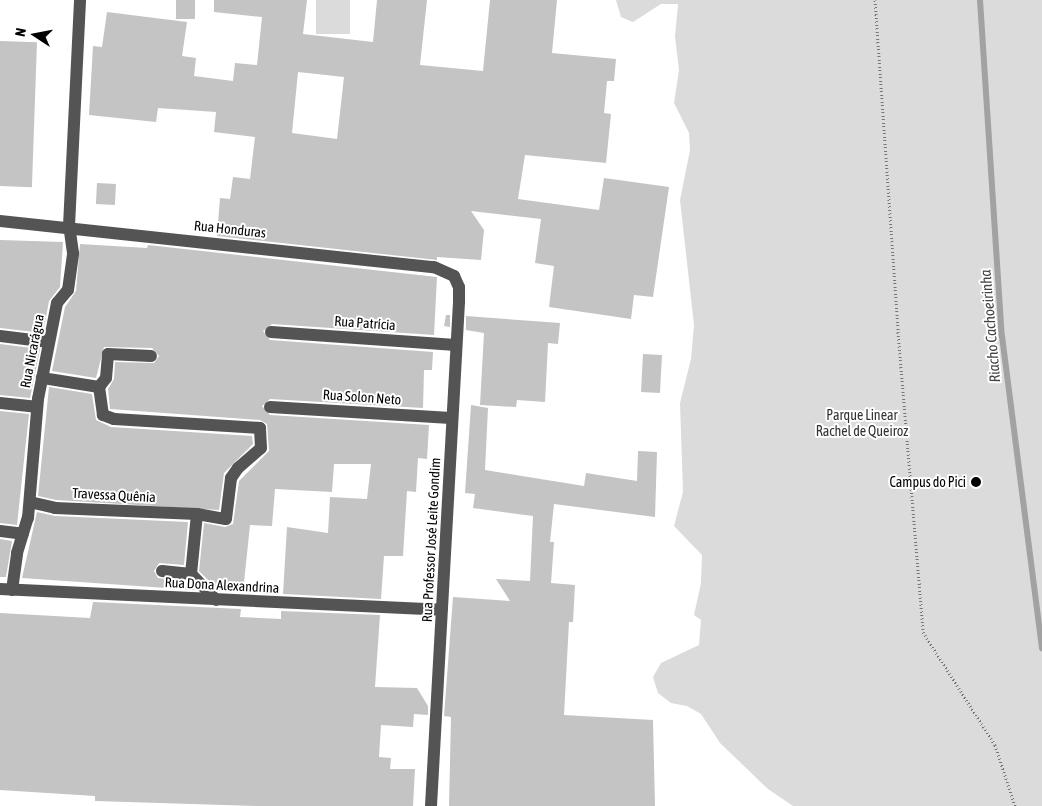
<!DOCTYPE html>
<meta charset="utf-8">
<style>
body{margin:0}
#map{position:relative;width:1042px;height:806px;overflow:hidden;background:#fff;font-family:"Asap Condensed",sans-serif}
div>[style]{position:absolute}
.green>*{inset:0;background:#dbdbdb;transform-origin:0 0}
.stream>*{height:6px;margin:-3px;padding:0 3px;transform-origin:3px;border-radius:3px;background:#a2a2a2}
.building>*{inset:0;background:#c4c4c4;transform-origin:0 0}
.path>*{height:3px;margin-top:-1.5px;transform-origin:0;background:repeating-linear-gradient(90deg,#767676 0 1px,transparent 0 3.5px)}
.minor>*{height:12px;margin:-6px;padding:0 6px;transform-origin:6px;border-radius:6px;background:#545454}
.dots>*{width:14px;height:14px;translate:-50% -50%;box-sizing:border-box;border:2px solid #fff;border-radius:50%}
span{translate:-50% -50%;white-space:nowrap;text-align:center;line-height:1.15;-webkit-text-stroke:4px #fff;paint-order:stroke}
.street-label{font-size:14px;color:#000}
.park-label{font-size:14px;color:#323232}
.poi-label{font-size:14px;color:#000}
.right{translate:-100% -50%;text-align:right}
.water-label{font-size:15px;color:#434343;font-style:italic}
.north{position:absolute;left:10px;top:10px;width:50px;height:50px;-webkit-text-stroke:4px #fff;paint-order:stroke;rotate:281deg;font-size:14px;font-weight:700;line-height:20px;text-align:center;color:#000}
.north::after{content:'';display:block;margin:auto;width:18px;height:22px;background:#000;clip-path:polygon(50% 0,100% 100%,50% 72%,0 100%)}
</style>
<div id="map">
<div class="green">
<i style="left:316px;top:0;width:34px;height:34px"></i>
<i style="clip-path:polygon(616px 0,1042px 0,1042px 806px,793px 806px,768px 789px,720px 743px,701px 714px,687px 706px,671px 703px,658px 693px,653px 677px,661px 663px,699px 645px,701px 620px,694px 615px,701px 583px,702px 555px,674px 526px,683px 492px,680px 403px,691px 359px,694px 325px,680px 200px,690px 150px,689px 133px,674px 103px,679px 70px,675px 37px,678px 4px,661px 4px,633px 22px,621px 17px)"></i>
</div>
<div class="stream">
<i style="left:980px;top:0;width:337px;rotate:86.3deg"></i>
<i style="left:1002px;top:336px;width:315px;rotate:82.7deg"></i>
</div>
<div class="building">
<i style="left:176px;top:0;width:19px;height:19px"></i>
<i style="clip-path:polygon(evenodd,214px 0,307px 0,303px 34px,373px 42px,377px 0,427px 0,420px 65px,483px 71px,490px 0,557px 0,552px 53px,616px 59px,614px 81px,607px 81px,604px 113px,611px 114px,606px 163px,525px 155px,518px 199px,599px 210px,604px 178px,669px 187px,653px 297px,634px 295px,631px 319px,549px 307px,554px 266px,535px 263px,541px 219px,471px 211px,484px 230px,481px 260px,437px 257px,437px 260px,217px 236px,220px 198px,230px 199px,233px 177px,250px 179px,255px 137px,214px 132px,216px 112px,158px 108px,156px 122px,89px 115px,93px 46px,102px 47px,107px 12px,187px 22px,182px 56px,196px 58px,194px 76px,233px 81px,235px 63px,257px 65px,262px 17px,214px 12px,214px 0,298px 72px,344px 77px,337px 139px,292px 133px,298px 72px)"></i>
<i style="left:0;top:41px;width:37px;height:145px;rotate:2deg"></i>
<i style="left:97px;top:183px;width:19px;height:21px;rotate:3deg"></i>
<i style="clip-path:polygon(0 240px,63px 242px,60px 287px,49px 301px,43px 333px,0 328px)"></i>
<i style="clip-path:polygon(80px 244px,147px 248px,148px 245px,437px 277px,434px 335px,272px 324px,263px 331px,270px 340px,433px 352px,432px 370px,424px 370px,423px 408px,270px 399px,262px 406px,270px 415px,429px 425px,427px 459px,418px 458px,416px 492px,407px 491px,403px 556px,384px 556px,381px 599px,283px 594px,287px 527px,328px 533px,330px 497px,367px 499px,371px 464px,334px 464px,332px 492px,275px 489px,272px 526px,250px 525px,243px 592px,219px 591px,199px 571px,204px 523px,225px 527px,233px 524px,239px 481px,269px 451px,267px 424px,260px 420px,110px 409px,108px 389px,114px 379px,115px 362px,154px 363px,159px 356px,152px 348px,104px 347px,96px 378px,52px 371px,65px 307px,76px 291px)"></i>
<i style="clip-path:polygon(446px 315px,450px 315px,450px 327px,444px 326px)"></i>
<i style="clip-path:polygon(466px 316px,560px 323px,558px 344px,548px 343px,545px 402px,517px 400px,516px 407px,480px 405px,484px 333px,466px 330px)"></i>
<i style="clip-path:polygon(0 344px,40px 349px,30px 398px,0 395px)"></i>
<i style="left:643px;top:354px;width:19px;height:38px;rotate:3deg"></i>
<i style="clip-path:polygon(49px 387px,92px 394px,96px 420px,111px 427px,252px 436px,253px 444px,224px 473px,219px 510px,56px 500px,38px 496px)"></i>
<i style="clip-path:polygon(471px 405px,488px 408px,485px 470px,584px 486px,586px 473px,637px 481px,638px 451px,657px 452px,655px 517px,554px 504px,550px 542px,554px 542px,551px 583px,575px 585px,573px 622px,569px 622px,564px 715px,653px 720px,655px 806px,449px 806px,451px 717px,444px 716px,453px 597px,510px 601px,496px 579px,530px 581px,533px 516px,473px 508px,475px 494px,465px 493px)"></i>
<i style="clip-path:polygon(0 411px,29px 414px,17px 525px,0 523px)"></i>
<i style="clip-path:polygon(37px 512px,55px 516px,188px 522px,184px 565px,159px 563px,154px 571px,158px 578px,187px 582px,195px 590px,22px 578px)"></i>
<i style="clip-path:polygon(0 539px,12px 541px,6px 577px,0 577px)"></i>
<i style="clip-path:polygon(93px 602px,241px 609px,240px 617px,281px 619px,281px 611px,380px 615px,375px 687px,417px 688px,428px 706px,428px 715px,414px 714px,413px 727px,381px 725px,379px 757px,391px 758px,390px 769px,415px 769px,413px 806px,258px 806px,95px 801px,95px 796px,0 790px,0 613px,90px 618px)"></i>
</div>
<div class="path">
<i style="left:875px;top:0;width:333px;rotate:86deg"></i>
<i style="left:898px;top:332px;width:301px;rotate:85.2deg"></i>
<i style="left:923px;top:632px;width:134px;rotate:57.5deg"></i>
<i style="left:995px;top:745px;width:64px;rotate:71.8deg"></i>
</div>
<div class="minor">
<i style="left:0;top:221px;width:436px;rotate:6.1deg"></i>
<i style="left:434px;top:267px;width:22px;rotate:24deg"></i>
<i style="left:454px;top:276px;width:12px;rotate:66deg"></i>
<i style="left:459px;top:287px;width:15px;rotate:90deg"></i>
<i style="left:459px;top:302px;width:505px;rotate:93.18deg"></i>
<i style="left:271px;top:332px;width:185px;rotate:4deg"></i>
<i style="left:0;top:336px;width:49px;rotate:7deg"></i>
<i style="left:99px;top:387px;width:11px;rotate:-52deg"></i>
<i style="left:106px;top:378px;width:24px;rotate:-85deg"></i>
<i style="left:108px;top:354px;width:43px;rotate:2.7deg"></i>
<i style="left:0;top:403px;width:36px;rotate:6deg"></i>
<i style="left:270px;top:407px;width:181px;rotate:3.5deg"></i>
<i style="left:30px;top:502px;width:26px;rotate:13deg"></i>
<i style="left:55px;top:508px;width:142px;rotate:2.4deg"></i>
<i style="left:197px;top:514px;width:29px;rotate:10deg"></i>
<i style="left:226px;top:519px;width:41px;rotate:-83deg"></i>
<i style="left:231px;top:478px;width:12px;rotate:-55deg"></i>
<i style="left:238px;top:468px;width:30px;rotate:-41deg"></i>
<i style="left:261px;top:448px;width:20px;rotate:-93deg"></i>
<i style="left:260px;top:428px;width:146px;rotate:-176.5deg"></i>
<i style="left:114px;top:419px;width:12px;rotate:-160deg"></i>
<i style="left:103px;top:415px;width:28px;rotate:-98deg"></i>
<i style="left:99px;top:387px;width:58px;rotate:-171deg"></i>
<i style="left:0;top:531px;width:23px;rotate:7deg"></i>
<i style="left:162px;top:571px;width:29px;rotate:6deg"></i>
<i style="left:191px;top:574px;width:36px;rotate:46deg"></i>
<i style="left:191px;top:574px;width:60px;rotate:-84.3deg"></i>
<i style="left:0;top:589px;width:442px;rotate:2.7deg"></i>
<i style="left:12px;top:590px;width:37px;rotate:-82deg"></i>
<i style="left:17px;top:553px;width:37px;rotate:-73deg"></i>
<i style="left:28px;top:518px;width:119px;rotate:-85.2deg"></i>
<i style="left:38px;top:399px;width:98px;rotate:-78.8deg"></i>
<i style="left:57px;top:303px;width:17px;rotate:-50deg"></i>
<i style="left:68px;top:290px;width:37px;rotate:-82deg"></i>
<i style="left:73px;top:253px;width:27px;rotate:-98deg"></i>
<i style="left:69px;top:226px;width:226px;rotate:-87.2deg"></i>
</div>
<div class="dots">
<i style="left:976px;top:482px;background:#000"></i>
</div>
<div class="street-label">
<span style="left:230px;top:229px;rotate:6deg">Rua Honduras</span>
<span style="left:365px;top:323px;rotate:4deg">Rua Patrícia</span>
<span style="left:32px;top:351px;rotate:-79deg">Rua Nicarágua</span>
<span style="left:362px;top:397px;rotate:4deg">Rua Solon Neto</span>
<span style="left:114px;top:495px;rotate:3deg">Travessa Quênia</span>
<span style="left:431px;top:540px;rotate:-87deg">Rua Professor José Leite Gondim</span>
<span style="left:222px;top:585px;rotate:3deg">Rua Dona Alexandrina</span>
</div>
<div class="park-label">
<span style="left:862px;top:423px">Parque Linear<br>Rachel de Queiroz</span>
</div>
<div class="poi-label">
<span class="right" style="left:966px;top:482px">Campus do Pici</span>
</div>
<div class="water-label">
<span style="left:990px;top:326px;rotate:-95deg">Riacho Cachoeirinha</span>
</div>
<div class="north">N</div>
</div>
